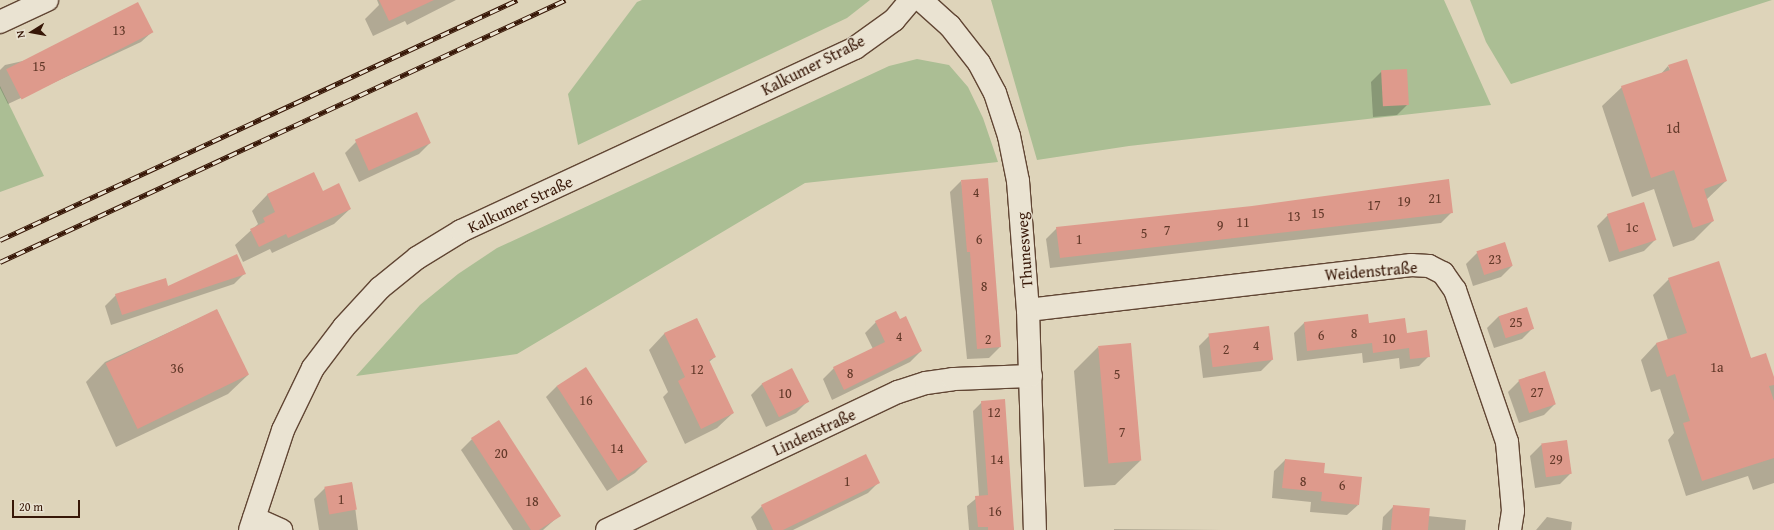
<!DOCTYPE html>
<meta charset="utf-8">
<style>
body{margin:0}
#map{position:relative;width:1774px;height:530px;overflow:hidden;background:#ded4ba;font-family:"Gentium Book Plus",serif}
div>[style]{position:absolute}
.green>*{inset:0;background:#abbe94}
.shadow>*{inset:0;background:#0003}
.building>*{inset:0;background:#de9a8c;transform-origin:0 0}
.roads{filter:drop-shadow(1px 0 #614634) drop-shadow(-1px 0 #614634) drop-shadow(0 1px #614634) drop-shadow(0 -1px #614634)}
.minor>*{height:22px;margin:-11px;padding:0 11px;transform-origin:11px;border-radius:11px;background:#eae3d2}
.secondary>*{height:22px;margin:-11px;padding:0 11px;transform-origin:11px;border-radius:11px;background:#eae3d2}
.rail>*{height:4.5px;margin-top:-2.25px;transform-origin:0;background:repeating-linear-gradient(90deg,#eae3d2 0 9px,#371707 0 18px);box-sizing:border-box;border-block:1px solid #371707}
span{translate:-50% -50%;white-space:nowrap;text-align:center;line-height:1.15;-webkit-text-stroke:3px #eae3d2;paint-order:stroke}
.number-label{font-size:14px;color:#613828}
.number-label span{-webkit-text-stroke-width:0}
.street-label{font-size:16px;color:#371707}
.north{position:absolute;left:12px;top:12px;width:40px;height:40px;-webkit-text-stroke:3px #eae3d2;paint-order:stroke;rotate:259deg;font-size:11px;font-weight:700;line-height:16px;text-align:center;color:#371707}
.north::after{content:'';display:block;margin:auto;width:14px;height:18px;background:#371707;clip-path:polygon(50% 0,100% 100%,50% 72%,0 100%)}
.scale{position:absolute;left:12px;top:500px;width:68px;height:18px;box-sizing:border-box;border:2px solid #371707;border-top:0;padding-left:5px;font-size:12px;line-height:14px;white-space:nowrap;color:#371707;-webkit-text-stroke:3px #eae3d2;paint-order:stroke}
</style>
<div id="map">
<div class="green">
<i style="clip-path:polygon(642px 0,870px 0,847px 18px,578px 145px,568px 94px,637px 2px)"></i>
<i style="clip-path:polygon(991px 0,1444px 0,1491px 105px,1129px 146px,1037px 160px)"></i>
<i style="clip-path:polygon(1470px 0,1772px 0,1511px 84px,1486px 42px)"></i>
<i style="clip-path:polygon(917px 59px,949px 65px,968px 87px,983px 118px,998px 162px,805px 183px,517px 354px,356px 376px,420px 305px,458px 274px,497px 248px,889px 66px)"></i>
<i style="clip-path:polygon(0 86px,44px 176px,0 192px)"></i>
</div>
<div class="shadow">
<i style="clip-path:polygon(377px 0,456px 0,407px 25px,405px 21px,373px 36px,365px 19px,379px 5px)"></i>
<i style="clip-path:polygon(152px 32px,141px 42px,8px 104px,0 88px,0 70px,5px 65px)"></i>
<i style="clip-path:polygon(1668px 66px,1726px 181px,1706px 200px,1713px 221px,1694px 240px,1673px 247px,1654px 189px,1632px 197px,1602px 106px,1622px 87px,1660px 75px)"></i>
<i style="clip-path:polygon(1382px 71px,1408px 104px,1397px 115px,1373px 117px,1371px 82px)"></i>
<i style="clip-path:polygon(416px 114px,430px 143px,419px 154px,359px 182px,345px 153px,356px 142px)"></i>
<i style="clip-path:polygon(313px 174px,322px 192px,350px 209px,334px 224px,272px 253px,270px 249px,243px 262px,235px 245px,258px 224px,252px 211px,267px 195px)"></i>
<i style="clip-path:polygon(961px 181px,1000px 347px,989px 358px,967px 359px,950px 192px)"></i>
<i style="clip-path:polygon(1452px 212px,1441px 223px,1050px 268px,1046px 239px,1057px 228px)"></i>
<i style="clip-path:polygon(1608px 215px,1655px 240px,1644px 251px,1609px 262px,1597px 226px)"></i>
<i style="clip-path:polygon(1505px 244px,1512px 266px,1501px 277px,1473px 286px,1466px 264px,1477px 253px)"></i>
<i style="clip-path:polygon(245px 273px,234px 284px,111px 325px,105px 306px,116px 295px)"></i>
<i style="clip-path:polygon(1669px 279px,1774px 380px,1774px 483px,1753px 490px,1748px 476px,1686px 496px,1668px 440px,1674px 433px,1660px 389px,1651px 392px,1641px 360px,1656px 344px,1668px 340px,1653px 295px)"></i>
<i style="clip-path:polygon(1526px 308px,1533px 328px,1522px 339px,1494px 348px,1487px 328px,1498px 317px)"></i>
<i style="clip-path:polygon(217px 310px,248px 375px,228px 394px,116px 447px,86px 382px,105px 362px)"></i>
<i style="clip-path:polygon(1367px 315px,1368px 324px,1406px 334px,1429px 356px,1419px 366px,1400px 369px,1399px 358px,1363px 363px,1362px 353px,1297px 361px,1294px 333px,1304px 323px)"></i>
<i style="clip-path:polygon(697px 319px,715px 357px,709px 362px,733px 413px,717px 428px,685px 444px,663px 397px,668px 392px,649px 350px,664px 334px)"></i>
<i style="clip-path:polygon(899px 320px,921px 351px,910px 362px,832px 400px,823px 379px,834px 368px,873px 349px,865px 333px,876px 322px)"></i>
<i style="clip-path:polygon(1210px 335px,1272px 360px,1261px 371px,1203px 378px,1199px 346px)"></i>
<i style="clip-path:polygon(1098px 347px,1140px 461px,1115px 485px,1084px 487px,1074px 371px)"></i>
<i style="clip-path:polygon(792px 370px,807px 402px,796px 413px,766px 427px,751px 395px,762px 384px)"></i>
<i style="clip-path:polygon(1544px 372px,1555px 404px,1544px 415px,1519px 423px,1508px 392px,1519px 381px)"></i>
<i style="clip-path:polygon(557px 386px,646px 462px,635px 473px,607px 491px,546px 397px)"></i>
<i style="clip-path:polygon(982px 402px,1014px 530px,969px 530px,967px 506px,979px 496px,973px 411px)"></i>
<i style="clip-path:polygon(472px 439px,560px 515px,543px 530px,513px 530px,461px 450px)"></i>
<i style="clip-path:polygon(1566px 441px,1571px 473px,1560px 484px,1535px 488px,1530px 456px,1541px 445px)"></i>
<i style="clip-path:polygon(1285px 460px,1323px 474px,1358px 505px,1347px 515px,1310px 512px,1311px 502px,1272px 498px,1274px 471px)"></i>
<i style="clip-path:polygon(879px 482px,868px 493px,793px 530px,757px 530px,751px 517px,762px 506px)"></i>
<i style="clip-path:polygon(352px 483px,358px 530px,319px 530px,314px 499px,325px 488px)"></i>
<i style="clip-path:polygon(1394px 506px,1428px 516px,1466px 520px,1465px 530px,1382px 530px,1383px 517px)"></i>
<i style="clip-path:polygon(1547px 517px,1572px 522px,1571px 530px,1536px 530px)"></i>
<i style="clip-path:polygon(1114px 529px,1222px 530px,1114px 530px)"></i>
</div>
<div class="building">
<i style="clip-path:polygon(379px 0,434px 0,389px 21px)"></i>
<i style="left:138px;top:2px;width:34px;height:148px;rotate:63deg"></i>
<i style="clip-path:polygon(1687px 59px,1727px 181px,1704px 189px,1714px 221px,1693px 228px,1674px 170px,1651px 178px,1621px 86px,1670px 70px,1668px 65px)"></i>
<i style="left:1407px;top:69px;width:36px;height:26px;rotate:87deg"></i>
<i style="left:417px;top:112px;width:34px;height:68px;rotate:66deg"></i>
<i style="clip-path:polygon(314px 172px,323px 191px,339px 183px,351px 209px,288px 238px,286px 234px,259px 247px,250px 229px,265px 222px,263px 218px,275px 212px,267px 194px)"></i>
<i style="clip-path:polygon(988px 178px,1001px 347px,977px 349px,970px 252px,967px 252px,961px 180px)"></i>
<i style="clip-path:polygon(1449px 179px,1453px 213px,1060px 258px,1056px 227px,1252px 206px)"></i>
<i style="left:1644px;top:202px;width:40px;height:39px;rotate:72deg"></i>
<i style="left:1505px;top:242px;width:25px;height:30px;rotate:72deg"></i>
<i style="clip-path:polygon(237px 254px,246px 274px,122px 315px,115px 294px,166px 278px,168px 286px)"></i>
<i style="clip-path:polygon(1719px 261px,1751px 358px,1766px 353px,1774px 377px,1774px 385px,1769px 386px,1774px 401px,1774px 458px,1702px 481px,1683px 423px,1690px 421px,1675px 374px,1667px 377px,1656px 343px,1687px 333px,1668px 278px)"></i>
<i style="left:1527px;top:307px;width:23px;height:30px;rotate:72deg"></i>
<i style="left:217px;top:309px;width:73px;height:124px;rotate:64deg"></i>
<i style="clip-path:polygon(896px 311px,900px 319px,906px 316px,922px 351px,844px 390px,833px 367px,885px 342px,875px 321px)"></i>
<i style="clip-path:polygon(1368px 314px,1369px 323px,1405px 318px,1407px 333px,1427px 330px,1430px 357px,1410px 359px,1409px 348px,1373px 353px,1372px 343px,1307px 351px,1304px 322px)"></i>
<i style="clip-path:polygon(697px 318px,716px 357px,709px 360px,734px 413px,701px 429px,678px 381px,685px 377px,664px 333px)"></i>
<i style="left:1269px;top:326px;width:34px;height:61px;rotate:83deg"></i>
<i style="left:1131px;top:343px;width:118px;height:33px;rotate:85deg"></i>
<i style="left:586px;top:367px;width:113px;height:35px;rotate:57deg"></i>
<i style="left:792px;top:368px;width:38px;height:34px;rotate:63deg"></i>
<i style="left:1545px;top:371px;width:35px;height:28px;rotate:72deg"></i>
<i style="clip-path:polygon(1005px 399px,1014px 530px,988px 530px,988px 527px,978px 527px,975px 496px,988px 495px,981px 401px)"></i>
<i style="clip-path:polygon(499px 420px,561px 516px,539px 530px,531px 530px,471px 438px)"></i>
<i style="left:1567px;top:440px;width:34px;height:26px;rotate:82deg"></i>
<i style="clip-path:polygon(866px 454px,880px 483px,783px 530px,773px 530px,761px 505px)"></i>
<i style="clip-path:polygon(1285px 459px,1325px 463px,1324px 473px,1362px 477px,1359px 505px,1321px 501px,1322px 492px,1282px 488px)"></i>
<i style="left:352px;top:482px;width:28px;height:28px;rotate:80deg"></i>
<i style="left:1393px;top:505px;width:37px;height:25px;rotate:5deg"></i>
</div>
<div class="roads">
<div class="minor">
<i style="left:921px;top:0;width:39px;rotate:42deg"></i>
<i style="left:950px;top:26px;width:47px;rotate:51.9deg"></i>
<i style="left:979px;top:63px;width:34px;rotate:62deg"></i>
<i style="left:995px;top:93px;width:45px;rotate:72deg"></i>
<i style="left:1009px;top:136px;width:46px;rotate:78.7deg"></i>
<i style="left:1018px;top:181px;width:129px;rotate:85.6deg"></i>
<i style="left:1028px;top:310px;width:220px;rotate:88.2deg"></i>
<i style="left:0;top:22px;width:52px;rotate:-25.1deg"></i>
<i style="left:1028px;top:310px;width:386px;rotate:-6.7deg"></i>
<i style="left:1411px;top:265px;width:18px;rotate:3deg"></i>
<i style="left:1429px;top:266px;width:16px;rotate:27deg"></i>
<i style="left:1443px;top:273px;width:21px;rotate:55deg"></i>
<i style="left:1455px;top:290px;width:161px;rotate:71.1deg"></i>
<i style="left:1507px;top:442px;width:69px;rotate:85deg"></i>
<i style="left:1513px;top:511px;width:19px;rotate:99deg"></i>
<i style="left:254px;top:518px;width:30px;rotate:24deg"></i>
<i style="left:607px;top:530px;width:322px;rotate:-25.4deg"></i>
<i style="left:898px;top:392px;width:29px;rotate:-18deg"></i>
<i style="left:926px;top:383px;width:27px;rotate:-8deg"></i>
<i style="left:953px;top:379px;width:78px;rotate:-2.2deg"></i>
</div>
<div class="secondary">
<i style="left:250px;top:530px;width:105px;rotate:-71.7deg"></i>
<i style="left:283px;top:430px;width:69px;rotate:-64.2deg"></i>
<i style="left:313px;top:368px;width:51px;rotate:-52.9deg"></i>
<i style="left:344px;top:327px;width:53px;rotate:-47.3deg"></i>
<i style="left:380px;top:288px;width:48px;rotate:-39deg"></i>
<i style="left:417px;top:258px;width:52px;rotate:-31.5deg"></i>
<i style="left:461px;top:231px;width:434px;rotate:-24.9deg"></i>
<i style="left:855px;top:48px;width:48px;rotate:-35.7deg"></i>
<i style="left:894px;top:20px;width:26px;rotate:-50deg"></i>
</div>
</div>
<div class="rail">
<i style="left:0;top:240px;width:570px;rotate:-24.9deg"></i>
<i style="left:0;top:262px;width:623px;rotate:-24.88deg"></i>
</div>
<div class="number-label">
<span style="left:119px;top:30px">13</span>
<span style="left:39px;top:66px">15</span>
<span style="left:1673px;top:128px">1d</span>
<span style="left:976px;top:192px">4</span>
<span style="left:1435px;top:198px">21</span>
<span style="left:1404px;top:201px">19</span>
<span style="left:1374px;top:205px">17</span>
<span style="left:1318px;top:213px">15</span>
<span style="left:1294px;top:216px">13</span>
<span style="left:1243px;top:222px">11</span>
<span style="left:1220px;top:225px">9</span>
<span style="left:1632px;top:227px">1c</span>
<span style="left:1167px;top:230px">7</span>
<span style="left:1144px;top:233px">5</span>
<span style="left:979px;top:239px">6</span>
<span style="left:1079px;top:239px">1</span>
<span style="left:1495px;top:259px">23</span>
<span style="left:984px;top:286px">8</span>
<span style="left:1516px;top:322px">25</span>
<span style="left:1354px;top:333px">8</span>
<span style="left:1321px;top:335px">6</span>
<span style="left:899px;top:336px">4</span>
<span style="left:1389px;top:338px">10</span>
<span style="left:988px;top:339px">2</span>
<span style="left:1256px;top:345px">4</span>
<span style="left:1226px;top:349px">2</span>
<span style="left:1717px;top:367px">1a</span>
<span style="left:177px;top:368px">36</span>
<span style="left:697px;top:369px">12</span>
<span style="left:850px;top:373px">8</span>
<span style="left:1117px;top:374px">5</span>
<span style="left:1537px;top:392px">27</span>
<span style="left:785px;top:393px">10</span>
<span style="left:586px;top:400px">16</span>
<span style="left:994px;top:412px">12</span>
<span style="left:1122px;top:432px">7</span>
<span style="left:617px;top:448px">14</span>
<span style="left:501px;top:453px">20</span>
<span style="left:997px;top:459px">14</span>
<span style="left:1556px;top:459px">29</span>
<span style="left:847px;top:481px">1</span>
<span style="left:1303px;top:481px">8</span>
<span style="left:1342px;top:485px">6</span>
<span style="left:341px;top:499px">1</span>
<span style="left:532px;top:501px">18</span>
<span style="left:995px;top:511px">16</span>
</div>
<div class="street-label">
<span style="left:813px;top:65px;rotate:-27deg">Kalkumer Straße</span>
<span style="left:520px;top:204px;rotate:-25deg">Kalkumer Straße</span>
<span style="left:1024px;top:250px;rotate:-94deg">Thunesweg</span>
<span style="left:1371px;top:271px;rotate:-5deg">Weidenstraße</span>
<span style="left:814px;top:432px;rotate:-25deg">Lindenstraße</span>
</div>
<div class="north">N</div>
<div class="scale">20 m</div>
</div>
